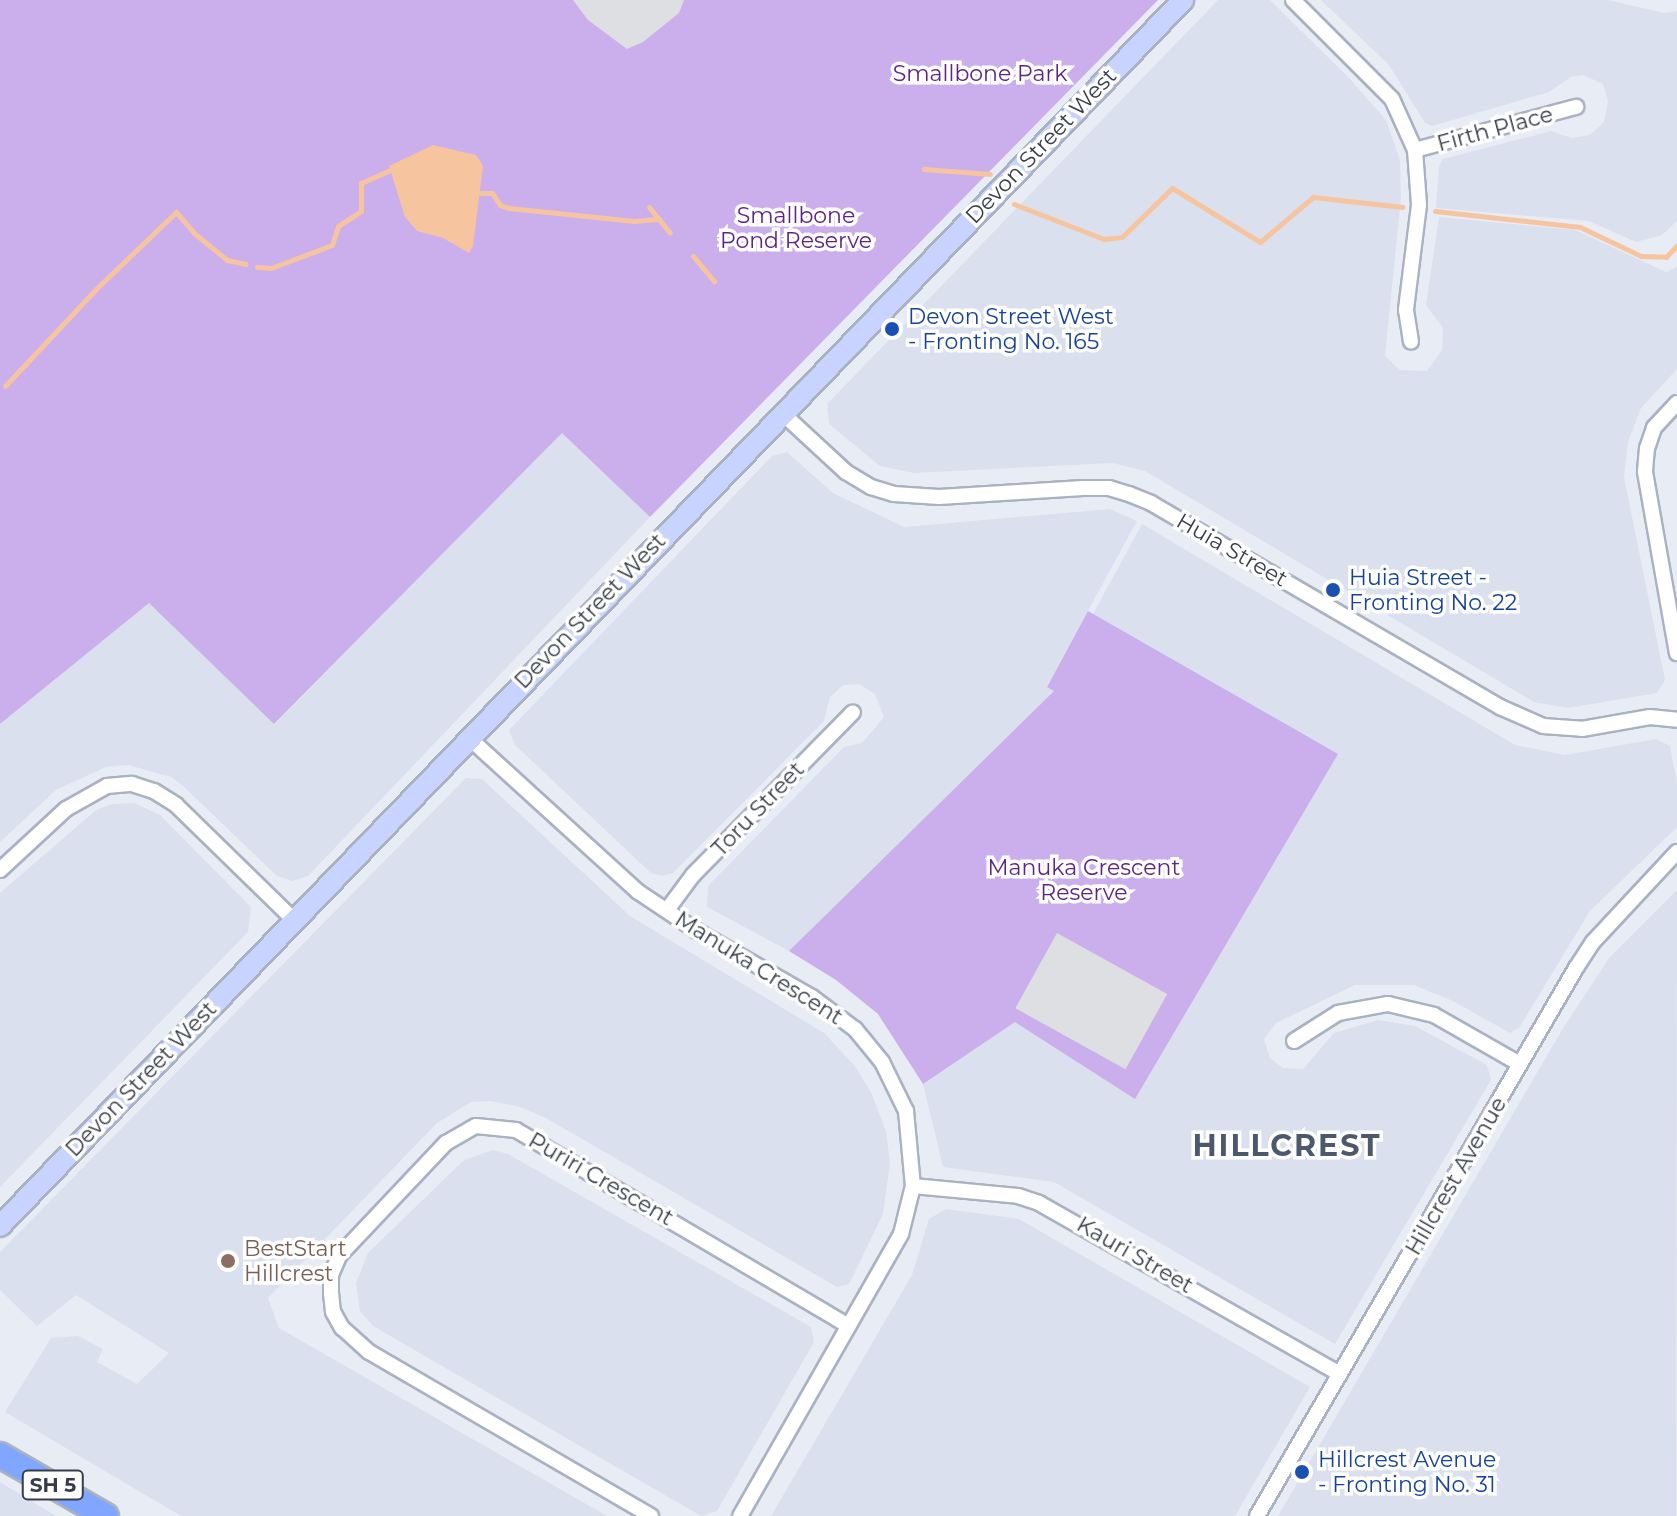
<!DOCTYPE html>
<style>
body{margin:0}
#map{position:relative;width:1677px;height:1516px;overflow:hidden;background:#e8ecf5;font-family:Montserrat,sans-serif}
div>[style]{position:absolute}
.residential>*{inset:0;background:#dae0ee}
.green>*{inset:0;background:#cbaeec}
.parking>*{inset:0;background:#dddfe3;transform-origin:0 0}
.water>*{inset:0;background:#f6c5a0}
.stream>*{height:5px;margin:-2.5px;padding:0 2.5px;transform-origin:2.5px;border-radius:2.5px;background:#f6c5a0}
.roads{filter:drop-shadow(2px 0 #aab2c2) drop-shadow(-2px 0 #aab2c2) drop-shadow(0 2px #aab2c2) drop-shadow(0 -2px #aab2c2)}
.minor>*{height:14px;margin:-7px;padding:0 7px;transform-origin:7px;border-radius:7px;background:#fff}
.secondary>*{height:20px;margin:-10px;padding:0 10px;transform-origin:10px;border-radius:10px;background:#c8d4ff}
.trunk>*{height:24px;margin:-12px;padding:0 12px;transform-origin:12px;border-radius:12px;background:#80a6ff}
.dots>*{width:22px;height:22px;translate:-50% -50%;box-sizing:border-box;border:4px solid #fff;border-radius:50%}
span{translate:-50% -50%;white-space:nowrap;text-align:center;line-height:1.15;-webkit-text-stroke:7px #fff;paint-order:stroke}
.shield-label span{padding:2px 6px;background:#fff;border:2px solid;border-radius:6px;-webkit-text-stroke-width:0}
.shield-label{font-size:20px;color:#363d49;font-weight:700}
.park-label{font-size:22px;color:#5f2481}
.street-label{font-size:22px;color:#363d49}
.transit-label{font-size:22px;color:#164399}
.left{translate:0 -50%;text-align:left}
.education-label{font-size:22px;color:#785e54}
.district-label{font-size:30px;color:#4c596d;font-weight:700;letter-spacing:2px}
</style>
<div id="map">
<div class="residential">
<i style="clip-path:polygon(1218px 0,1270px 0,1351px 80px,1386px 120px,1400px 160px,1401px 198px,1385px 356px,1400px 370px,1427px 371px,1442px 350px,1443px 328px,1426px 305px,1439px 217px,1575px 230px,1666px 272px,1677px 267px,1677px 369px,1641px 408px,1628px 442px,1624px 477px,1665px 680px,1657px 693px,1568px 708px,1534px 702px,1145px 471px,1113px 463px,914px 473px,880px 466px,829px 424px,827px 404px)"></i>
<i style="clip-path:polygon(1321px 0,1608px 0,1664px 13px,1677px 11px,1677px 221px,1662px 235px,1636px 242px,1589px 221px,1436px 208px,1439px 166px,1443px 159px,1551px 131px,1572px 138px,1590px 135px,1604px 122px,1608px 101px,1603px 84px,1583px 75px,1571px 77px,1549px 92px,1432px 126px,1425px 123px,1389px 65px)"></i>
<i style="clip-path:polygon(562px 432px,650px 517px,308px 876px,292px 881px,277px 876px,182px 785px,171px 777px,128px 765px,106px 767px,56px 790px,0 842px,0 724px,149px 602px,275px 724px)"></i>
<i style="clip-path:polygon(787px 452px,833px 493px,904px 527px,1110px 509px,1137px 521px,1047px 686px,1055px 690px,789px 951px,707px 907px,708px 886px,844px 747px,862px 743px,884px 717px,875px 694px,859px 684px,843px 685px,830px 697px,824px 721px,673px 873px,662px 876px,651px 873px,515px 745px,509px 730px,772px 456px)"></i>
<i style="clip-path:polygon(1142px 524px,1515px 745px,1565px 755px,1656px 739px,1670px 746px,1677px 784px,1677px 827px,1590px 911px,1519px 1028px,1510px 1033px,1453px 1001px,1414px 985px,1355px 985px,1276px 1023px,1264px 1039px,1270px 1058px,1283px 1068px,1303px 1069px,1334px 1033px,1378px 1020px,1415px 1026px,1487px 1065px,1491px 1080px,1335px 1344px,1054px 1182px,943px 1167px,923px 1084px,1015px 1022px,1337px 754px,1093px 614px)"></i>
<i style="clip-path:polygon(466px 778px,482px 779px,630px 916px,824px 1033px,854px 1065px,871px 1092px,886px 1131px,890px 1163px,883px 1214px,849px 1284px,837px 1287px,546px 1118px,520px 1107px,491px 1101px,471px 1102px,437px 1123px,268px 1298px,279px 1328px,607px 1516px,181px 1516px,5px 1412px,51px 1338px,78px 1336px,103px 1349px,97px 1362px,137px 1384px,169px 1353px,76px 1295px,37px 1326px,0 1290px,0 1252px)"></i>
<i style="clip-path:polygon(134px 803px,160px 815px,251px 907px,248px 932px,0 1187px,0 893px,96px 810px,112px 804px)"></i>
<i style="clip-path:polygon(1677px 890px,1676px 1516px,1278px 1516px,1562px 1030px,1609px 958px)"></i>
<i style="clip-path:polygon(493px 1150px,508px 1154px,811px 1327px,814px 1342px,717px 1511px,701px 1516px,373px 1326px,360px 1311px,356px 1283px,368px 1253px,464px 1160px)"></i>
<i style="clip-path:polygon(946px 1209px,1019px 1219px,1310px 1387px,1235px 1516px,771px 1516px,912px 1275px,929px 1219px)"></i>
<i style="clip-path:polygon(0 1482px,56px 1516px,0 1516px)"></i>
</div>
<div class="green">
<i style="clip-path:polygon(0 0,1158px 0,650px 517px,562px 433px,274px 724px,149px 603px,0 724px)"></i>
<i style="clip-path:polygon(1088px 611px,1338px 754px,1135px 1099px,1015px 1022px,923px 1084px,878px 1014px,836px 980px,789px 951px,1054px 691px,1047px 687px)"></i>
</div>
<div class="parking">
<i style="clip-path:polygon(573px 0,684px 0,679px 13px,643px 42px,627px 49px,588px 20px)"></i>
<i style="left:1057px;top:933px;width:126px;height:86px;rotate:29deg"></i>
</div>
<div class="water">
<i style="clip-path:polygon(433px 145px,476px 155px,483px 166px,473px 246px,469px 253px,443px 238px,417px 231px,405px 217px,389px 166px)"></i>
</div>
<div class="stream">
<i style="left:924px;top:169px;width:66px;rotate:4.3deg"></i>
<i style="left:481px;top:193px;width:11px"></i>
<i style="left:492px;top:193px;width:14px;rotate:56deg"></i>
<i style="left:500px;top:205px;width:9px;rotate:18deg"></i>
<i style="left:509px;top:208px;width:126px;rotate:5.9deg"></i>
<i style="left:634px;top:221px;width:25px;rotate:-5deg"></i>
<i style="left:1014px;top:204px;width:97px;rotate:21.3deg"></i>
<i style="left:1104px;top:239px;width:18px;rotate:-6deg"></i>
<i style="left:1122px;top:237px;width:70px;rotate:-44.4deg"></i>
<i style="left:1172px;top:188px;width:103px;rotate:31.5deg"></i>
<i style="left:1260px;top:242px;width:70px;rotate:-40.3deg"></i>
<i style="left:1313px;top:197px;width:90px;rotate:6.4deg"></i>
<i style="left:649px;top:207px;width:33px;rotate:51deg"></i>
<i style="left:1435px;top:211px;width:146px;rotate:6.3deg"></i>
<i style="left:1580px;top:227px;width:68px;rotate:25.4deg"></i>
<i style="left:1641px;top:256px;width:25px;rotate:2deg"></i>
<i style="left:1666px;top:257px;width:16px;rotate:-47deg"></i>
<i style="left:693px;top:256px;width:33px;rotate:50deg"></i>
<i style="left:257px;top:267px;width:14px;rotate:4deg"></i>
<i style="left:271px;top:268px;width:65px;rotate:-20.7deg"></i>
<i style="left:332px;top:245px;width:20px;rotate:-72deg"></i>
<i style="left:338px;top:226px;width:27px;rotate:-33deg"></i>
<i style="left:361px;top:211px;width:28px;rotate:-90deg"></i>
<i style="left:361px;top:183px;width:32px;rotate:-24deg"></i>
<i style="left:5px;top:386px;width:134px;rotate:-46.8deg"></i>
<i style="left:97px;top:288px;width:110px;rotate:-43.9deg"></i>
<i style="left:176px;top:212px;width:28px;rotate:49deg"></i>
<i style="left:194px;top:233px;width:43px;rotate:39.3deg"></i>
<i style="left:227px;top:260px;width:19px;rotate:12deg"></i>
</div>
<div class="roads">
<div class="minor">
<i style="left:1293px;top:0;width:140px;rotate:45deg"></i>
<i style="left:1392px;top:99px;width:56px;rotate:65.7deg"></i>
<i style="left:1415px;top:150px;width:55px;rotate:85.8deg"></i>
<i style="left:1419px;top:205px;width:106px;rotate:97.1deg"></i>
<i style="left:1406px;top:310px;width:32px;rotate:81deg"></i>
<i style="left:1415px;top:150px;width:167px;rotate:-15deg"></i>
<i style="left:1677px;top:403px;width:34px;rotate:133deg"></i>
<i style="left:1654px;top:428px;width:21px;rotate:109deg"></i>
<i style="left:1647px;top:448px;width:24px;rotate:95deg"></i>
<i style="left:1645px;top:472px;width:184px;rotate:80deg"></i>
<i style="left:782px;top:413px;width:87px;rotate:42.7deg"></i>
<i style="left:846px;top:472px;width:29px;rotate:31deg"></i>
<i style="left:871px;top:487px;width:24px;rotate:17deg"></i>
<i style="left:894px;top:494px;width:45px;rotate:3.8deg"></i>
<i style="left:939px;top:497px;width:144px;rotate:-3.6deg"></i>
<i style="left:1083px;top:488px;width:26px"></i>
<i style="left:1109px;top:488px;width:21px;rotate:17deg"></i>
<i style="left:1129px;top:494px;width:24px;rotate:22deg"></i>
<i style="left:1151px;top:503px;width:404px;rotate:30.3deg"></i>
<i style="left:1500px;top:707px;width:47px;rotate:23.8deg"></i>
<i style="left:1543px;top:726px;width:39px;rotate:4deg"></i>
<i style="left:1582px;top:729px;width:69px;rotate:-10deg"></i>
<i style="left:1650px;top:717px;width:27px;rotate:6deg"></i>
<i style="left:468px;top:737px;width:229px;rotate:42.3deg"></i>
<i style="left:637px;top:891px;width:72px;rotate:33.7deg"></i>
<i style="left:697px;top:931px;width:133px;rotate:29.9deg"></i>
<i style="left:812px;top:997px;width:54px;rotate:36.7deg"></i>
<i style="left:855px;top:1029px;width:43px;rotate:50.7deg"></i>
<i style="left:882px;top:1062px;width:55px;rotate:63.9deg"></i>
<i style="left:906px;top:1111px;width:75px;rotate:84.7deg"></i>
<i style="left:913px;top:1186px;width:49px;rotate:104deg"></i>
<i style="left:901px;top:1234px;width:325px;rotate:119.7deg"></i>
<i style="left:0;top:870px;width:90px;rotate:-42.7deg"></i>
<i style="left:66px;top:809px;width:47px;rotate:-29.3deg"></i>
<i style="left:107px;top:786px;width:25px;rotate:-5deg"></i>
<i style="left:132px;top:784px;width:23px;rotate:18deg"></i>
<i style="left:154px;top:791px;width:26px;rotate:32deg"></i>
<i style="left:176px;top:805px;width:163px;rotate:44.3deg"></i>
<i style="left:667px;top:910px;width:44px;rotate:-53.4deg"></i>
<i style="left:693px;top:875px;width:228px;rotate:-45.5deg"></i>
<i style="left:1294px;top:1041px;width:52px;rotate:-32.5deg"></i>
<i style="left:1338px;top:1013px;width:51px;rotate:-10.2deg"></i>
<i style="left:1388px;top:1004px;width:47px;rotate:13.4deg"></i>
<i style="left:1434px;top:1015px;width:99px;rotate:29.7deg"></i>
<i style="left:913px;top:1186px;width:105px;rotate:5.4deg"></i>
<i style="left:1018px;top:1196px;width:22px;rotate:18deg"></i>
<i style="left:1039px;top:1203px;width:346px;rotate:29.6deg"></i>
<i style="left:651px;top:1516px;width:326px;rotate:-149.8deg"></i>
<i style="left:369px;top:1352px;width:36px;rotate:-138deg"></i>
<i style="left:342px;top:1328px;width:18px;rotate:-119deg"></i>
<i style="left:333px;top:1312px;width:19px;rotate:-96deg"></i>
<i style="left:331px;top:1293px;width:18px;rotate:-90deg"></i>
<i style="left:331px;top:1275px;width:21px;rotate:-67deg"></i>
<i style="left:339px;top:1256px;width:156px;rotate:-46.6deg"></i>
<i style="left:446px;top:1143px;width:34px;rotate:-30deg"></i>
<i style="left:476px;top:1126px;width:40px;rotate:5.7deg"></i>
<i style="left:516px;top:1130px;width:386px;rotate:30.5deg"></i>
<i style="left:1257px;top:1516px;width:634px;rotate:-59.8deg"></i>
<i style="left:1576px;top:968px;width:31px;rotate:-57deg"></i>
<i style="left:1593px;top:942px;width:123px;rotate:-47deg"></i>
</div>
<div class="secondary">
<i style="left:0;top:1226px;width:1704px;rotate:-46.02deg"></i>
</div>
<div class="trunk">
<i style="left:0;top:1455px;width:122px;rotate:29.9deg"></i>
</div>
</div>
<div class="dots">
<i style="left:892px;top:329px;background:#1a4fb4"></i>
<i style="left:1333px;top:590px;background:#1a4fb4"></i>
<i style="left:228px;top:1261px;background:#8d6e63"></i>
<i style="left:1302px;top:1472px;background:#1a4fb4"></i>
</div>
<div class="shield-label">
<span style="left:53px;top:1485px">SH 5</span>
</div>
<div class="park-label">
<span style="left:980px;top:74px">Smallbone Park</span>
<span style="left:796px;top:228px">Smallbone<br>Pond Reserve</span>
<span style="left:1084px;top:880px">Manuka Crescent<br>Reserve</span>
</div>
<div class="street-label">
<span style="left:1495px;top:129px;rotate:-15deg">Firth Place</span>
<span style="left:1041px;top:146px;rotate:-46deg">Devon Street West</span>
<span style="left:1232px;top:550px;rotate:30deg">Huia Street</span>
<span style="left:590px;top:611px;rotate:-46deg">Devon Street West</span>
<span style="left:758px;top:809px;rotate:-46deg">Toru Street</span>
<span style="left:759px;top:968px;rotate:32deg">Manuka Crescent</span>
<span style="left:141px;top:1079px;rotate:-46deg">Devon Street West</span>
<span style="left:1456px;top:1176px;rotate:-60deg">Hillcrest Avenue</span>
<span style="left:601px;top:1179px;rotate:30deg">Puriri Crescent</span>
<span style="left:1135px;top:1255px;rotate:30deg">Kauri Street</span>
</div>
<div class="transit-label">
<span class="left" style="left:908px;top:329px">Devon Street West<br>- Fronting No. 165</span>
<span class="left" style="left:1349px;top:590px">Huia Street -<br>Fronting No. 22</span>
<span class="left" style="left:1318px;top:1472px">Hillcrest Avenue<br>- Fronting No. 31</span>
</div>
<div class="education-label">
<span class="left" style="left:244px;top:1261px">BestStart<br>Hillcrest</span>
</div>
<div class="district-label">
<span style="left:1287px;top:1146px">HILLCREST</span>
</div>
</div>
